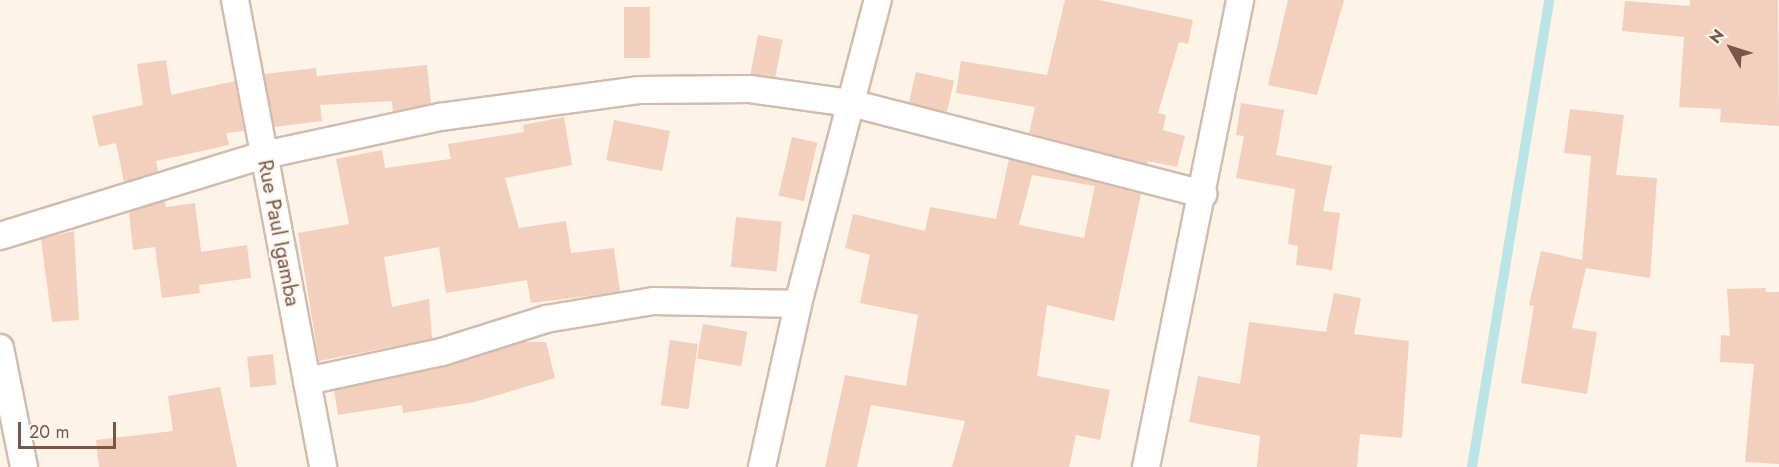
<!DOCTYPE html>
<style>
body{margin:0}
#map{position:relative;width:1779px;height:467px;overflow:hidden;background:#fdf3e7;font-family:Jost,sans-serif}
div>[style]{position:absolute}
.stream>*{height:10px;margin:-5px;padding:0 5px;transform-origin:5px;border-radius:5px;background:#bae4e7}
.building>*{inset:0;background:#f3cfbd;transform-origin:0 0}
.roads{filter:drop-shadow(2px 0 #d1bcae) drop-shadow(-2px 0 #d1bcae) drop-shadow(0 2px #d1bcae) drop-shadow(0 -2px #d1bcae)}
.street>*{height:26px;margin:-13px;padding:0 13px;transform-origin:13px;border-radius:13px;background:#fff}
span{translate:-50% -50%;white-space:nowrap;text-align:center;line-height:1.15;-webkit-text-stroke:4.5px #fff7ed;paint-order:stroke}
.street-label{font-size:21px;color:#77574a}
.north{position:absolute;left:1701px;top:18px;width:60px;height:60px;-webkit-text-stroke:4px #fff7ed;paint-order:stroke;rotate:309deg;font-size:16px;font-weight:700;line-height:24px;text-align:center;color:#77574a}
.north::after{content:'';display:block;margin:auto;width:21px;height:27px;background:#77574a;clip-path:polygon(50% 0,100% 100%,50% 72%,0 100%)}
.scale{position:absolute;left:18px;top:422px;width:98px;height:27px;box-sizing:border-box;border:3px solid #77574a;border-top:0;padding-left:8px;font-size:18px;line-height:21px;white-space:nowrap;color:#77574a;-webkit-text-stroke:4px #fff7ed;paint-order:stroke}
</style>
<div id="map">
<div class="stream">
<i style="left:1472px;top:467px;width:473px;rotate:-80.6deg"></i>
</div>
<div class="building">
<i style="clip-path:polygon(1065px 0,1099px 0,1193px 20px,1188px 44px,1179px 42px,1158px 113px,1166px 115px,1163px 130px,1185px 136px,1177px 167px,1148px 161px,1147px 164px,1029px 133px,1035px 107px,956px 93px,961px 61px,1047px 75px)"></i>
<i style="clip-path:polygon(1288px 0,1344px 0,1317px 95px,1268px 85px)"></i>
<i style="clip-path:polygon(1690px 0,1778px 0,1779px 126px,1720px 122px,1721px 109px,1679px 107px,1684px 37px,1622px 31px,1625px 1px,1690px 6px)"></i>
<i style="left:624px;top:7px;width:26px;height:51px"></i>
<i style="left:758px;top:35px;width:25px;height:40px;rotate:11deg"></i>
<i style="clip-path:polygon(166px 60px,171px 95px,235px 81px,244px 131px,226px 133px,229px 145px,156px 161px,158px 172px,124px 182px,116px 143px,99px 147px,92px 116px,143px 105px,137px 64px)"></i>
<i style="clip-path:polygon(427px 65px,431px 104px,393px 112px,392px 101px,320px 105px,322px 121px,274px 127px,264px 74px,316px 68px,317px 76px)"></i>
<i style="left:916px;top:72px;width:39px;height:32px;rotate:13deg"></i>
<i style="clip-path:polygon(1241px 103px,1284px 110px,1276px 155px,1332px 166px,1323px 211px,1340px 213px,1332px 270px,1296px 265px,1298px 246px,1288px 244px,1295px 189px,1236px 178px,1244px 136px,1236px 135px)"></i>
<i style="clip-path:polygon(1570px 109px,1624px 115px,1616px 175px,1657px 178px,1650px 278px,1586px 268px,1572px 328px,1597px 332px,1587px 394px,1521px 383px,1534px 306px,1529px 305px,1541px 251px,1582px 260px,1591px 156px,1564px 153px)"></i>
<i style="clip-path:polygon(564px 117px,572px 165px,505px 178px,519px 228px,566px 221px,571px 253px,614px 248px,620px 292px,531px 303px,527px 280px,446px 293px,439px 247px,384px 257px,392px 307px,429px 299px,432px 339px,319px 361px,298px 233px,349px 224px,336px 159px,382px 150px,385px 168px,451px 159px,448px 144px,524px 132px,523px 125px)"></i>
<i style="left:614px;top:120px;width:57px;height:41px;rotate:11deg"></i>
<i style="left:792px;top:137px;width:26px;height:60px;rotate:13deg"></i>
<i style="clip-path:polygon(evenodd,1009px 159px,1141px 194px,1114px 321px,1047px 305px,1037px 376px,1110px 390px,1100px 440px,1076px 435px,1069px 467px,952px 467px,965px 421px,871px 405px,857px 467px,825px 467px,845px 375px,906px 386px,918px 315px,860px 303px,870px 255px,845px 248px,853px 214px,925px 231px,930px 207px,996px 219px,1009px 159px,1032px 175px,1095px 186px,1084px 238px,1019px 225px,1032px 175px)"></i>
<i style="clip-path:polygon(165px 201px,166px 207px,195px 203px,201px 252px,247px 245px,251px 278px,199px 285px,200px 293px,162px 298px,155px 247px,133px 250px,129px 212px)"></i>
<i style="left:736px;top:217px;width:46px;height:50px;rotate:6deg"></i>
<i style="clip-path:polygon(74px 231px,79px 320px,52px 322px,41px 239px)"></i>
<i style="clip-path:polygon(1765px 288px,1766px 292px,1779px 292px,1779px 464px,1745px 462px,1754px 364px,1720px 362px,1721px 335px,1730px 336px,1727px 289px)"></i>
<i style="clip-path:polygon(1334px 293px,1361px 298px,1354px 334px,1409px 341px,1402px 438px,1360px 434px,1357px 467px,1257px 467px,1260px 436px,1189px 422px,1198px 376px,1240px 384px,1249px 322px,1326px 332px)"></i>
<i style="left:703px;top:324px;width:45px;height:35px;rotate:10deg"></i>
<i style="left:670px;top:340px;width:28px;height:66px;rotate:8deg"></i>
<i style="clip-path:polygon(523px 342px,546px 342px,555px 378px,475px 402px,403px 413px,402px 405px,338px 415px,334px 390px,445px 367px)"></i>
<i style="left:273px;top:354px;width:31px;height:26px;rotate:84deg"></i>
<i style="clip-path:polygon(220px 387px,237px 467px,99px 467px,96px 440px,173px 431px,168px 396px)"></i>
</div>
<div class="roads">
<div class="street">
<i style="left:235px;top:0;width:475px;rotate:79.3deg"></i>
<i style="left:0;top:236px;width:276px;rotate:-17.1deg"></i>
<i style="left:264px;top:155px;width:180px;rotate:-12.2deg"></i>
<i style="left:440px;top:117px;width:202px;rotate:-7.7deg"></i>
<i style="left:640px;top:90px;width:110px;rotate:-0.5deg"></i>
<i style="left:750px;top:89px;width:102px;rotate:7.9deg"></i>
<i style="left:851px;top:103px;width:364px;rotate:14.5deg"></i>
<i style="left:0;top:348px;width:121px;rotate:78.6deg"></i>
<i style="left:307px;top:381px;width:138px;rotate:-12.1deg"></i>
<i style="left:442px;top:352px;width:109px;rotate:-17.6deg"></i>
<i style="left:546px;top:319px;width:109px;rotate:-9.5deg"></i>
<i style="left:654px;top:301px;width:144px;rotate:1.2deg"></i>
<i style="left:762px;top:467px;width:167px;rotate:-77.5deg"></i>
<i style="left:798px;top:304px;width:314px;rotate:-75.3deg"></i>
<i style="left:1146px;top:467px;width:476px;rotate:-78.6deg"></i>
</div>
</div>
<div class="street-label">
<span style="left:279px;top:233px;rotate:79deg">Rue Paul Igamba</span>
</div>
<div class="north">N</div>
<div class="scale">20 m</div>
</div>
